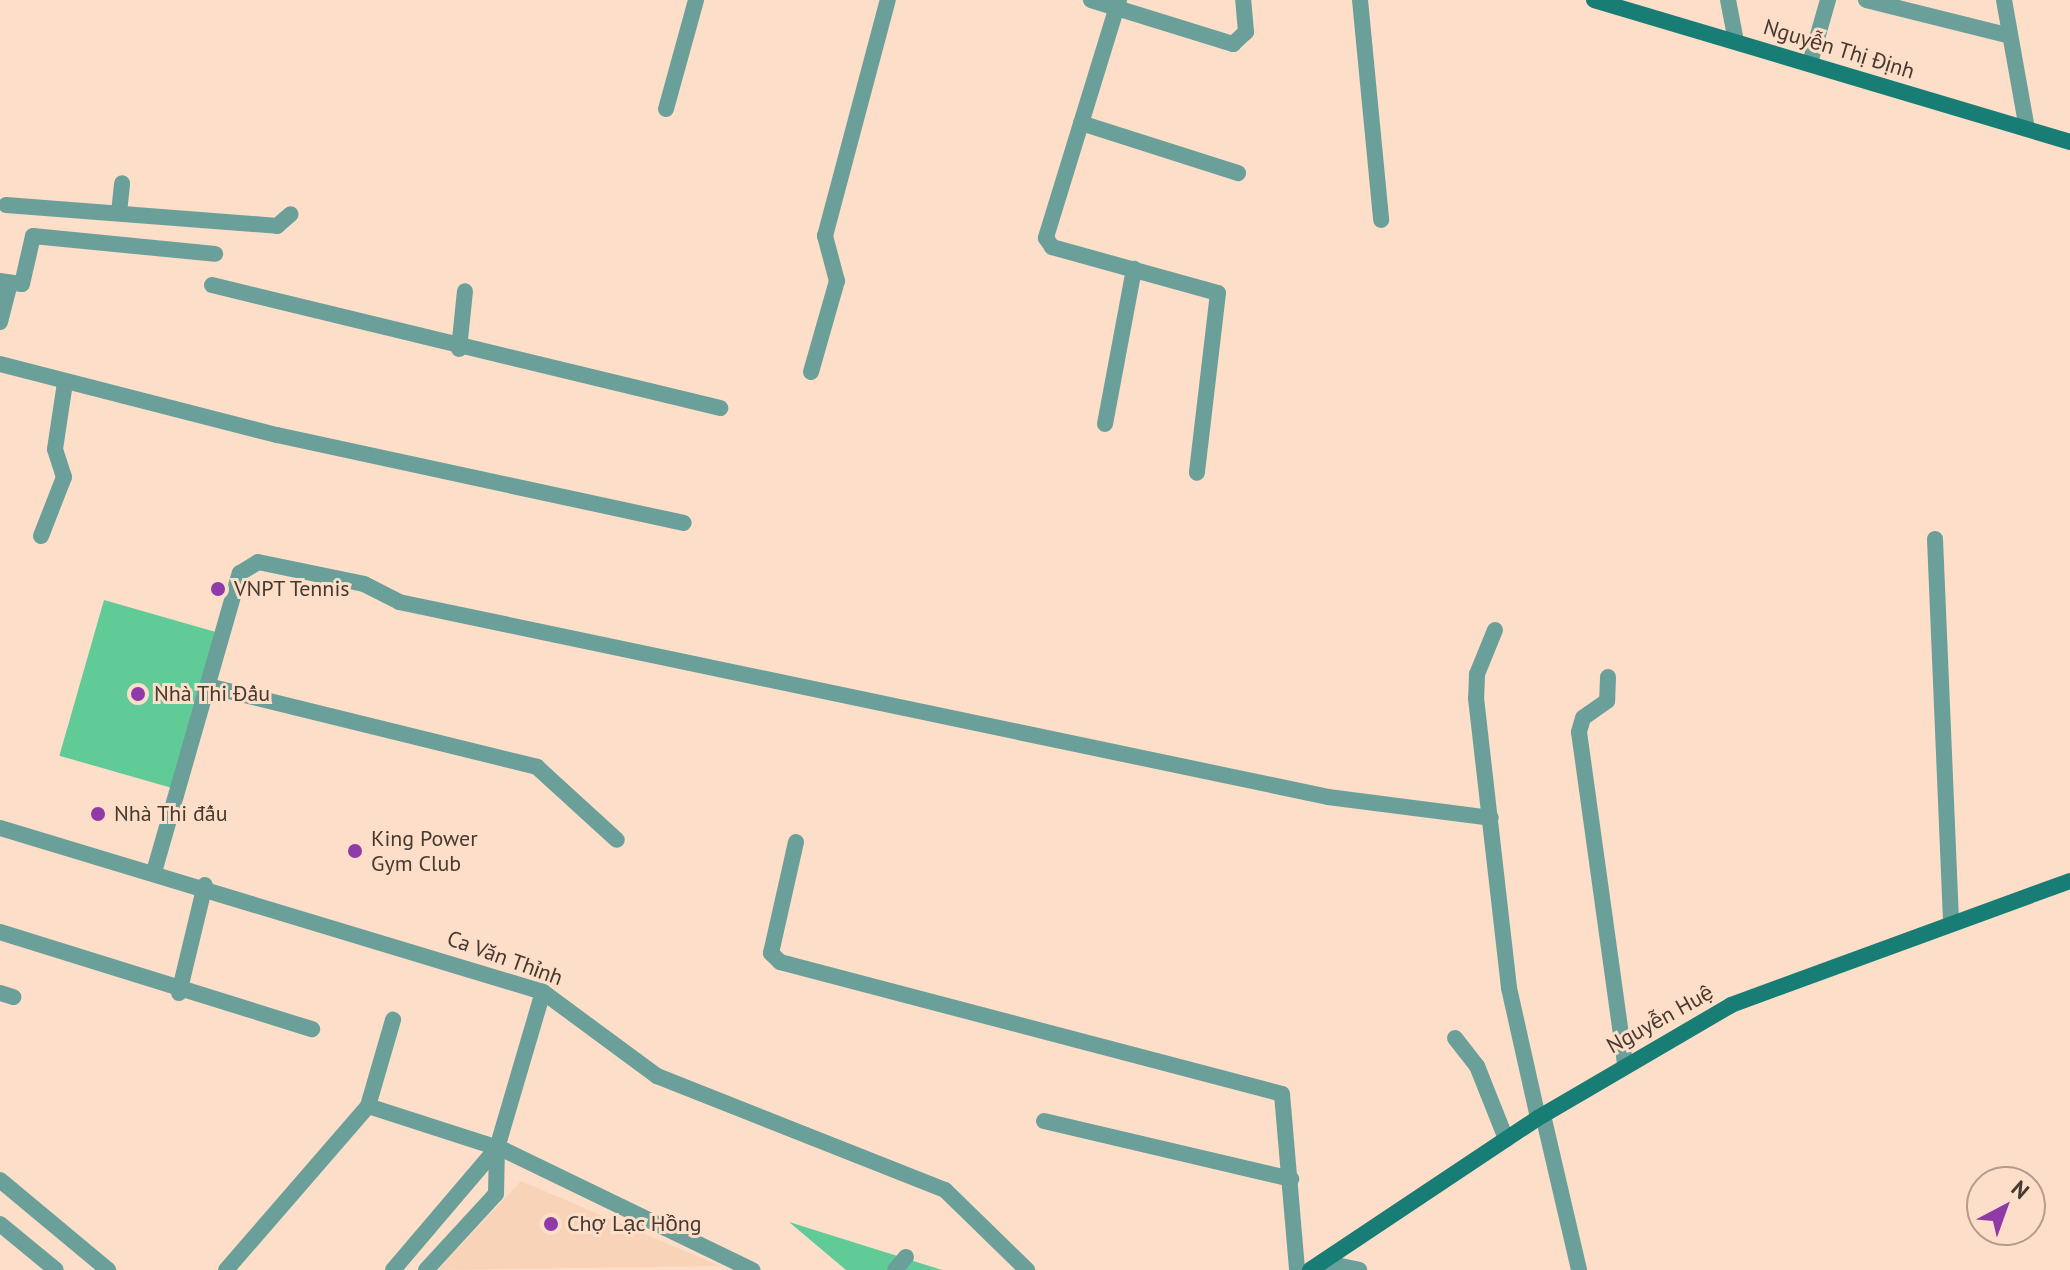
<!DOCTYPE html>
<meta charset="utf-8">
<style>
body{margin:0}
#map{position:relative;width:2070px;height:1270px;overflow:hidden;background:#fddec8;font-family:"PT Sans",sans-serif}
div>[style]{position:absolute}
.built>*{inset:0;background:#f9d3b8}
.green>*{inset:0;background:#61cb97;transform-origin:0 0}
.minor>*{height:16px;margin:-8px;padding:0 8px;transform-origin:8px;border-radius:8px;background:#6aa099}
.tertiary>*{height:16px;margin:-8px;padding:0 8px;transform-origin:8px;border-radius:8px;background:#6aa099}
.secondary>*{height:16px;margin:-8px;padding:0 8px;transform-origin:8px;border-radius:8px;background:#187e75}
.dots>*{width:22px;height:22px;translate:-50% -50%;box-sizing:border-box;border:4px solid #fddec8;border-radius:50%}
span{translate:-50% -50%;white-space:nowrap;text-align:center;line-height:1.15;-webkit-text-stroke:6px #fddec8;paint-order:stroke}
.street-label{font-size:22px;color:#453930}
.poi-label{font-size:22px;color:#453930}
.left{translate:0 -50%;text-align:left}
.north{position:absolute;left:1966px;top:1166px;width:80px;height:80px;box-sizing:border-box;background:#fddec8;border:2px solid #b39c8b;border-radius:50%;rotate:41deg;font-size:22px;font-weight:700;line-height:32px;text-align:center;color:#453930}
.north::after{content:'';display:block;margin:auto;width:28px;height:36px;background:#8f3aa8;clip-path:polygon(50% 0,100% 100%,50% 72%,0 100%)}
</style>
<div id="map">
<div class="built">
<i style="clip-path:polygon(521px 1181px,720px 1266px,438px 1270px)"></i>
</div>
<div class="green">
<i style="left:104px;top:600px;width:119px;height:162px;rotate:16deg"></i>
<i style="clip-path:polygon(789px 1222px,942px 1270px,846px 1270px)"></i>
</div>
<div class="minor">
<i style="left:1091px;top:0;width:149px;rotate:17.2deg"></i>
<i style="left:1233px;top:44px;width:18px;rotate:-43deg"></i>
<i style="left:1246px;top:32px;width:32px;rotate:-95deg"></i>
<i style="left:1119px;top:0;width:249px;rotate:107.1deg"></i>
<i style="left:1046px;top:238px;width:11px;rotate:56deg"></i>
<i style="left:1052px;top:247px;width:172px;rotate:15.5deg"></i>
<i style="left:1218px;top:293px;width:181px;rotate:96.7deg"></i>
<i style="left:1360px;top:0;width:221px;rotate:84.5deg"></i>
<i style="left:1728px;top:0;width:42px;rotate:79deg"></i>
<i style="left:1866px;top:0;width:148px;rotate:14deg"></i>
<i style="left:2004px;top:0;width:131px;rotate:79.9deg"></i>
<i style="left:1810px;top:63px;width:66px;rotate:-74.1deg"></i>
<i style="left:666px;top:109px;width:113px;rotate:-74.6deg"></i>
<i style="left:1081px;top:123px;width:165px;rotate:17.7deg"></i>
<i style="left:6px;top:205px;width:272px;rotate:4.4deg"></i>
<i style="left:277px;top:226px;width:18px;rotate:-41deg"></i>
<i style="left:119px;top:213px;width:30px;rotate:-84deg"></i>
<i style="left:0;top:281px;width:22px;rotate:8deg"></i>
<i style="left:22px;top:284px;width:49px;rotate:-77.1deg"></i>
<i style="left:33px;top:236px;width:183px;rotate:5.6deg"></i>
<i style="left:212px;top:285px;width:523px;rotate:13.61deg"></i>
<i style="left:0;top:322px;width:40px;rotate:-75.6deg"></i>
<i style="left:459px;top:349px;width:58px;rotate:-84.1deg"></i>
<i style="left:0;top:364px;width:286px;rotate:14.4deg"></i>
<i style="left:277px;top:435px;width:416px;rotate:12.2deg"></i>
<i style="left:811px;top:372px;width:95px;rotate:-74.1deg"></i>
<i style="left:837px;top:281px;width:47px;rotate:-104.9deg"></i>
<i style="left:825px;top:236px;width:244px;rotate:-75.1deg"></i>
<i style="left:1105px;top:424px;width:158px;rotate:-79.4deg"></i>
<i style="left:41px;top:536px;width:63px;rotate:-68.7deg"></i>
<i style="left:64px;top:477px;width:29px;rotate:-108deg"></i>
<i style="left:55px;top:449px;width:67px;rotate:-81.4deg"></i>
<i style="left:1935px;top:539px;width:384px;rotate:87.6deg"></i>
<i style="left:1495px;top:630px;width:48px;rotate:112.2deg"></i>
<i style="left:1477px;top:674px;width:24px;rotate:92deg"></i>
<i style="left:1476px;top:698px;width:292px;rotate:83.5deg"></i>
<i style="left:1509px;top:988px;width:133px;rotate:77.4deg"></i>
<i style="left:1608px;top:677px;width:24px;rotate:92deg"></i>
<i style="left:1607px;top:701px;width:29px;rotate:145deg"></i>
<i style="left:1583px;top:718px;width:15px;rotate:106deg"></i>
<i style="left:1579px;top:732px;width:335px;rotate:82.1deg"></i>
<i style="left:208px;top:686px;width:339px;rotate:13.8deg"></i>
<i style="left:537px;top:767px;width:108px;rotate:42.4deg"></i>
<i style="left:0;top:828px;width:567px;rotate:16.81deg"></i>
<i style="left:543px;top:992px;width:142px;rotate:36.4deg"></i>
<i style="left:657px;top:1076px;width:310px;rotate:21.6deg"></i>
<i style="left:945px;top:1190px;width:115px;rotate:44.3deg"></i>
<i style="left:796px;top:842px;width:114px;rotate:102.7deg"></i>
<i style="left:771px;top:953px;width:13px;rotate:45deg"></i>
<i style="left:780px;top:962px;width:519px;rotate:14.73deg"></i>
<i style="left:1282px;top:1094px;width:177px;rotate:85.1deg"></i>
<i style="left:154px;top:872px;width:311px;rotate:-74deg"></i>
<i style="left:240px;top:573px;width:21px;rotate:-31deg"></i>
<i style="left:258px;top:562px;width:108px;rotate:11.7deg"></i>
<i style="left:364px;top:584px;width:39px;rotate:27deg"></i>
<i style="left:399px;top:602px;width:949px;rotate:11.85deg"></i>
<i style="left:1328px;top:797px;width:164px;rotate:7.3deg"></i>
<i style="left:0;top:932px;width:327px;rotate:17.3deg"></i>
<i style="left:0;top:993px;width:14px;rotate:17deg"></i>
<i style="left:179px;top:993px;width:111px;rotate:-76.5deg"></i>
<i style="left:1455px;top:1038px;width:36px;rotate:52deg"></i>
<i style="left:1477px;top:1066px;width:79px;rotate:68.3deg"></i>
<i style="left:368px;top:1106px;width:143px;rotate:17.9deg"></i>
<i style="left:504px;top:1150px;width:276px;rotate:25.8deg"></i>
<i style="left:1543px;top:1115px;width:159px;rotate:76.9deg"></i>
<i style="left:1044px;top:1121px;width:254px;rotate:13.2deg"></i>
<i style="left:1322px;top:1262px;width:38px;rotate:12deg"></i>
<i style="left:226px;top:1270px;width:217px;rotate:-49.1deg"></i>
<i style="left:368px;top:1106px;width:90px;rotate:-73.8deg"></i>
<i style="left:393px;top:1270px;width:159px;rotate:-49.6deg"></i>
<i style="left:426px;top:1270px;width:103px;rotate:-47.4deg"></i>
<i style="left:496px;top:1194px;width:46px;rotate:-88.8deg"></i>
<i style="left:497px;top:1148px;width:163px;rotate:-73.6deg"></i>
<i style="left:895px;top:1270px;width:17px;rotate:-50deg"></i>
</div>
<div class="tertiary">
<i style="left:0;top:1180px;width:141px;rotate:39.8deg"></i>
<i style="left:0;top:1224px;width:72px;rotate:39.4deg"></i>
</div>
<div class="secondary">
<i style="left:1594px;top:0;width:497px;rotate:16.6deg"></i>
<i style="left:1310px;top:1270px;width:274px;rotate:-33.7deg"></i>
<i style="left:1538px;top:1118px;width:224px;rotate:-30.3deg"></i>
<i style="left:1731px;top:1005px;width:361px;rotate:-20.1deg"></i>
</div>
<div class="dots">
<i style="left:218px;top:589px;background:#8f3aa8"></i>
<i style="left:138px;top:694px;background:#8f3aa8"></i>
<i style="left:98px;top:814px;background:#8f3aa8"></i>
<i style="left:355px;top:851px;background:#8f3aa8"></i>
<i style="left:551px;top:1224px;background:#8f3aa8"></i>
</div>
<div class="street-label">
<span style="left:1839px;top:49px;rotate:17deg">Nguyễn Thị Định</span>
<span style="left:505px;top:958px;rotate:20deg">Ca Văn Thỉnh</span>
<span style="left:1660px;top:1019px;rotate:-29deg">Nguyễn Huệ</span>
</div>
<div class="poi-label">
<span class="left" style="left:234px;top:589px">VNPT Tennis</span>
<span class="left" style="left:154px;top:694px">Nhà Thi Đấu</span>
<span class="left" style="left:114px;top:814px">Nhà Thi đấu</span>
<span class="left" style="left:371px;top:851px">King Power<br>Gym Club</span>
<span class="left" style="left:567px;top:1224px">Chợ Lạc Hồng</span>
</div>
<div class="north">N</div>
</div>
